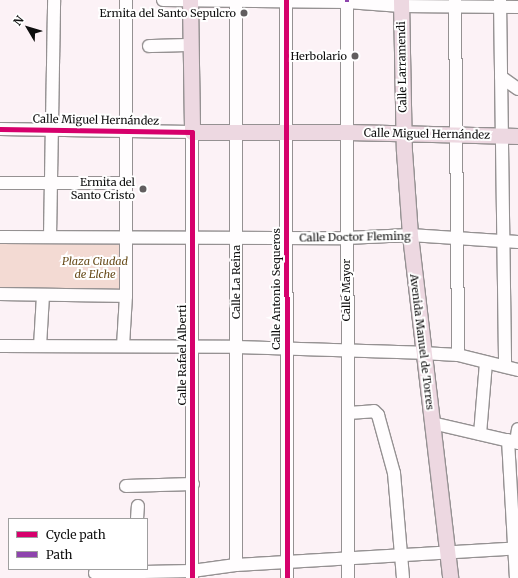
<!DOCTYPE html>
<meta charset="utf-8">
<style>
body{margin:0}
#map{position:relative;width:518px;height:578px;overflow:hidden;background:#fcf2f6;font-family:Merriweather,serif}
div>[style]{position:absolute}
.green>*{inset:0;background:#f3dad3;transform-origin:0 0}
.roads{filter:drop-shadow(1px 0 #959192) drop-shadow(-1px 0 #959192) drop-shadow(0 1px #959192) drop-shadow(0 -1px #959192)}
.minor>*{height:12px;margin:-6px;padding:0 6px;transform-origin:6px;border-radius:6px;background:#fffdfe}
.major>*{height:15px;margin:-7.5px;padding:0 7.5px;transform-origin:7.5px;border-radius:7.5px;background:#edd8e1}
.quiet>*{height:4px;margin-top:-2px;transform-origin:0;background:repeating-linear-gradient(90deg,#8e44ad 0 8px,transparent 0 12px)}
.cycleway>*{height:5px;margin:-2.5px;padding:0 2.5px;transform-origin:2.5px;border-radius:2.5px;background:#d6006c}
.dots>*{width:11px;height:11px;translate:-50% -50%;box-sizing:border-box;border:2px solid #fff;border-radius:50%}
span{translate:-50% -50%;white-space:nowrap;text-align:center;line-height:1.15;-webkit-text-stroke:4px #fff;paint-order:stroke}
.poi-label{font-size:11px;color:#0e0e0e}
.right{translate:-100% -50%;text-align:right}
.street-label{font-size:11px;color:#0e0e0e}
.park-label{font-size:11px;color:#694c1b;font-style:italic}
.legend{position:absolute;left:8px;top:518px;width:140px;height:52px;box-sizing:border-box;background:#fff;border:1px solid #9f9f9f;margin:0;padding:5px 7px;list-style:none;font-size:12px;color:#0e0e0e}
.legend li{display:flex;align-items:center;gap:8px;height:20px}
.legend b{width:20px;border:1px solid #9f9f9f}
.north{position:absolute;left:8px;top:8px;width:40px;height:40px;-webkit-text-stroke:3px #fff;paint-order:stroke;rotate:308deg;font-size:11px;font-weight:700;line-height:16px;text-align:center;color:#0e0e0e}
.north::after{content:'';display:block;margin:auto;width:14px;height:18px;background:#0e0e0e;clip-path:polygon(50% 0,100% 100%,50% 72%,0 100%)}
</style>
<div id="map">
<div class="green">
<i style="left:0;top:244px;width:119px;height:45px"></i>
</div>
<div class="roads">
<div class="minor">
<i style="left:163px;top:0;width:184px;rotate:0.6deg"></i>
<i style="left:347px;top:2px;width:54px;rotate:4.2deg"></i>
<i style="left:401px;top:6px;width:117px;rotate:0.5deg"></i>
<i style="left:286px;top:0;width:578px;rotate:89.9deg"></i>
<i style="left:455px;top:0;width:355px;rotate:89.5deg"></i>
<i style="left:500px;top:0;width:366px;rotate:89.2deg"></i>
<i style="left:347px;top:2px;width:576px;rotate:89.9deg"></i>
<i style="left:149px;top:46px;width:41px;rotate:-1.4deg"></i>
<i style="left:501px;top:77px;width:21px;rotate:35deg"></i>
<i style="left:0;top:129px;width:192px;rotate:0.9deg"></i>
<i style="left:192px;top:132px;width:446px;rotate:90deg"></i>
<i style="left:0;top:183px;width:126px"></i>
<i style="left:0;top:237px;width:346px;rotate:0.2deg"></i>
<i style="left:346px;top:238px;width:64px;rotate:-2.7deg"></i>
<i style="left:410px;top:235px;width:108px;rotate:3.7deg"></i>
<i style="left:50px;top:237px;width:237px;rotate:-89deg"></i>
<i style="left:0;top:294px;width:126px;rotate:0.9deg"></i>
<i style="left:0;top:346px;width:236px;rotate:0.2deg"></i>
<i style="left:236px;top:347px;width:186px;rotate:1.8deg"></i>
<i style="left:422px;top:353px;width:36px;rotate:3deg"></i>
<i style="left:458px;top:355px;width:62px;rotate:14deg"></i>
<i style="left:40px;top:346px;width:50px;rotate:-86.6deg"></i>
<i style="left:123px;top:346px;width:50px;rotate:-86.6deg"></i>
<i style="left:126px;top:296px;width:296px;rotate:-90deg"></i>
<i style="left:348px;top:413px;width:26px;rotate:-4deg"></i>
<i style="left:374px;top:411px;width:6px;rotate:45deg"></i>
<i style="left:378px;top:415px;width:60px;rotate:74.6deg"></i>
<i style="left:394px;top:473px;width:105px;rotate:85.1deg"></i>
<i style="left:432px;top:423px;width:88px;rotate:13.1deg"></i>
<i style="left:480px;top:434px;width:72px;rotate:-85.2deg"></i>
<i style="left:508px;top:440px;width:138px;rotate:86.7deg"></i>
<i style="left:516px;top:442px;width:13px;rotate:-81deg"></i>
<i style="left:126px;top:486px;width:67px;rotate:-1.7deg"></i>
<i style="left:137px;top:519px;width:13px;rotate:-86deg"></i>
<i style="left:236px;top:565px;width:565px;rotate:-90deg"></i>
<i style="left:95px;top:573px;width:97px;rotate:-1.2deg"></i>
<i style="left:192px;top:571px;width:44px;rotate:-7.8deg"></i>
<i style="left:236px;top:565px;width:283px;rotate:-3.4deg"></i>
</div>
<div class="major">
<i style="left:190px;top:0;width:132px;rotate:89.1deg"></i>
<i style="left:192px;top:132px;width:155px"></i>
<i style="left:347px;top:132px;width:171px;rotate:1.3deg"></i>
<i style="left:401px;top:0;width:151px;rotate:88.9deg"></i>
<i style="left:404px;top:151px;width:84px;rotate:85.9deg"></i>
<i style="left:410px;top:235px;width:345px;rotate:83.3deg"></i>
</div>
</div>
<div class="quiet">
<i style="left:347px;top:0;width:2px;rotate:90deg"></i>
</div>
<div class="cycleway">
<i style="left:286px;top:0;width:578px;rotate:89.9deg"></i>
<i style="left:0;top:129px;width:192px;rotate:0.9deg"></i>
<i style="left:192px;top:132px;width:446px;rotate:90deg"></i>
</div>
<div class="dots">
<i style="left:244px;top:13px;background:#615e5f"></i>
<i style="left:355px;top:56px;background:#615e5f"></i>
<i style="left:143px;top:189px;background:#615e5f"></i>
</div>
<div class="poi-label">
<span class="right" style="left:236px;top:13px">Ermita del Santo Sepulcro</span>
<span class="right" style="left:347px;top:56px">Herbolario</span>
<span class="right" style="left:135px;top:189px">Ermita del<br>Santo Cristo</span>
</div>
<div class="street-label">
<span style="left:402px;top:67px;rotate:-91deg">Calle Larramendi</span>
<span style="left:96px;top:120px;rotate:1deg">Calle Miguel Hernández</span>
<span style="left:427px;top:134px;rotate:1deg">Calle Miguel Hernández</span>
<span style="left:355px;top:237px;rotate:-1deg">Calle Doctor Fleming</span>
<span style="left:236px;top:282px;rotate:-90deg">Calle La Reina</span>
<span style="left:276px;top:289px;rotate:-90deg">Calle Antonio Sequeros</span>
<span style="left:346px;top:290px;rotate:-90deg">Calle Mayor</span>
<span style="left:422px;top:342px;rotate:83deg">Avenida Manuel de Torres</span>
<span style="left:182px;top:355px;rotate:-90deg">Calle Rafael Alberti</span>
</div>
<div class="park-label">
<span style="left:95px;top:268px">Plaza Ciudad<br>de Elche</span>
</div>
<ul class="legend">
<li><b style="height:5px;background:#d6006c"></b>Cycle path</li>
<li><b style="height:5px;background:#8e44ad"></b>Path</li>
</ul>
<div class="north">N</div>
</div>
